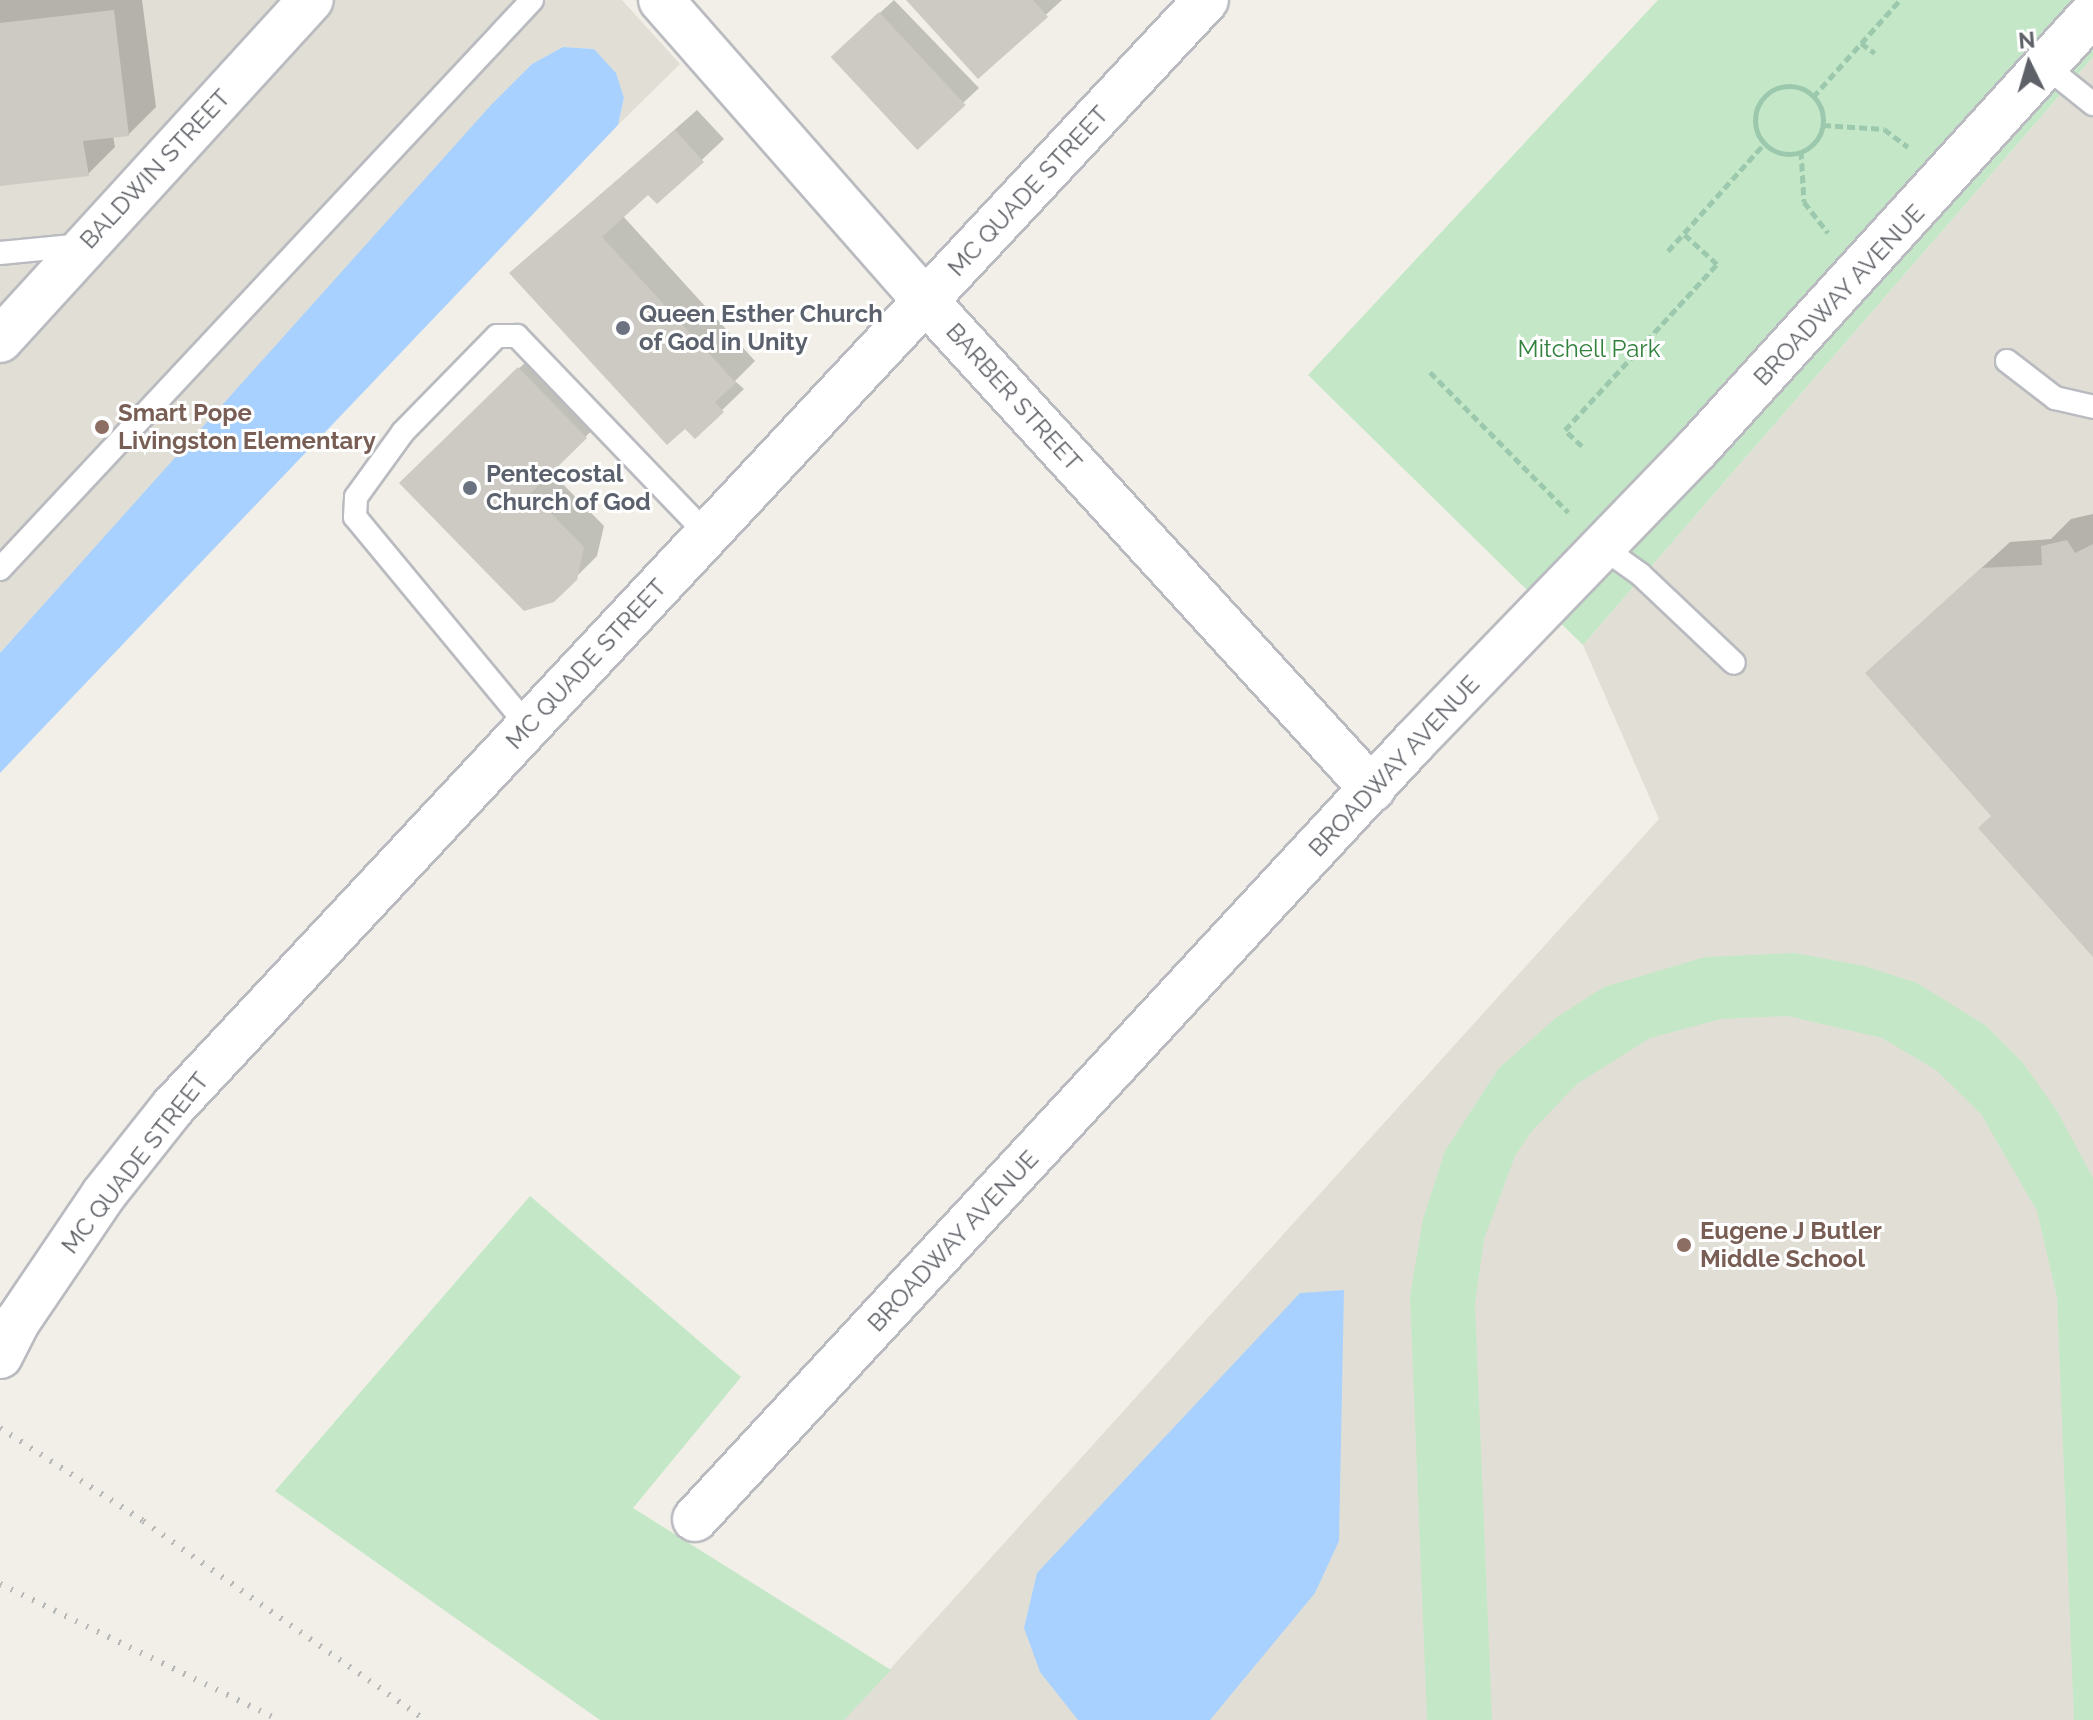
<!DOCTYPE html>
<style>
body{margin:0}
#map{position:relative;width:2093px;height:1720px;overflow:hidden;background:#f1efe7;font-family:Raleway,sans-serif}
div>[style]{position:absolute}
.education>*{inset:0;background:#e1dfd5}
.green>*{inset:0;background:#c4e8c7}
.water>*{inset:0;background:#a9d1ff}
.shadow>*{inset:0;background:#0003}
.building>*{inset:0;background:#cccac3;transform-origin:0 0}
.path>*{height:5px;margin-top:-2.5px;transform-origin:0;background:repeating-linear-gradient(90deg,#9cc9ae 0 8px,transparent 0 12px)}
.path>.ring{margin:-2.5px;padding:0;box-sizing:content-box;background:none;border:5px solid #9cc9ae;border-radius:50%}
.roads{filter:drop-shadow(2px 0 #b9bbc0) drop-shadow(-2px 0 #b9bbc0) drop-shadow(0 2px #b9bbc0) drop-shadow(0 -2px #b9bbc0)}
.lane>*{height:22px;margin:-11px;padding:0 11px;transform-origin:11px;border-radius:11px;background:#fff}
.street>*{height:44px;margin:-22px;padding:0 22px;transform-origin:22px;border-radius:22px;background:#fff}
.secondary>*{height:44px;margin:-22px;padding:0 22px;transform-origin:22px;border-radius:22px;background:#fff}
.rail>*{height:6px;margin-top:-3px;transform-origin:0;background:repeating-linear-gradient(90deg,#b7b8b8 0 2px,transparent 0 12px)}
.dots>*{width:22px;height:22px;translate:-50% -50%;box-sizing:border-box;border:4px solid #fff;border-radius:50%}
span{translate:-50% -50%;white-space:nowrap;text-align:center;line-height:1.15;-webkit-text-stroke:6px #fff;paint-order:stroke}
.street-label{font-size:24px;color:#5e6167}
.worship-label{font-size:24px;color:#5b616d;font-weight:700}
.left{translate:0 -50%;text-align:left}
.park-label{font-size:24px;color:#32823e}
.education-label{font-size:24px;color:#785e54;font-weight:700}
.north{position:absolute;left:1989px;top:24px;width:80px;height:80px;-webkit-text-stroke:6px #fff;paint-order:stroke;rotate:355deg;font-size:22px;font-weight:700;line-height:32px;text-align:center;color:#5e6167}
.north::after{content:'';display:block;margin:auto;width:28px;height:36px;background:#5e6167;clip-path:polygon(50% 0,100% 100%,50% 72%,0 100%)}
</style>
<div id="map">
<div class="education">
<i style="clip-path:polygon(0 0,622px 0,680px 64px,618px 125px,624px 98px,594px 49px,563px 47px,532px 64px,0 653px)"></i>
<i style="clip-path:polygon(2093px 57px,2093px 1720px,844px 1720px,1659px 819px,1583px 645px)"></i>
</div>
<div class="green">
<i style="clip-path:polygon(1658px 0,2093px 0,2093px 57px,1583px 645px,1308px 375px)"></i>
<i style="clip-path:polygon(1795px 953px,1864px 966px,1917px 983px,1985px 1025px,2023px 1063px,2057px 1111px,2093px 1178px,2093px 1720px,2074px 1720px,2057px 1297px,2037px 1211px,1981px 1114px,1936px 1070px,1882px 1038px,1788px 1016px,1721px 1019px,1650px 1038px,1577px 1084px,1531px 1132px,1515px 1156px,1484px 1239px,1475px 1304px,1492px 1720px,1427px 1720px,1410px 1296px,1423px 1219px,1445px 1151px,1499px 1068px,1557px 1017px,1604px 987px,1705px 957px)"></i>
<i style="clip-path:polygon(530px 1196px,741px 1377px,633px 1508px,891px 1670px,844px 1720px,600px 1720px,275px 1491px)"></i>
</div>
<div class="water">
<i style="clip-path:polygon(563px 47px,594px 49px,616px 73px,624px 98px,618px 125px,0 773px,0 653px,491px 105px,532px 64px)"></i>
<i style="clip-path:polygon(1344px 1290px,1339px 1541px,1315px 1593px,1210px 1720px,1078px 1720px,1040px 1672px,1024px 1628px,1037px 1573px,1300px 1293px)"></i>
</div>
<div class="shadow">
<i style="clip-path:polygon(0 0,142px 0,156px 107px,128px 135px,113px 136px,115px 147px,88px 174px,0 184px)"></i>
<i style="clip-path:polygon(894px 0,979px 88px,917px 146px,847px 43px)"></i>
<i style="clip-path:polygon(908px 0,1062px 0,978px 77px)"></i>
<i style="clip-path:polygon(697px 110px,724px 139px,657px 202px,648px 192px,622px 215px,755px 361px,735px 381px,744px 389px,695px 436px,512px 273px)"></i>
<i style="clip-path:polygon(540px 348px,607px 416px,550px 471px,604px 526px,597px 556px,553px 600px,402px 483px)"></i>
<i style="clip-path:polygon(2093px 514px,2093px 954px,1994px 815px,1867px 673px,2010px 542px,2051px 539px,2071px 519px)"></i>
</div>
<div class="building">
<i style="clip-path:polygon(906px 0,1033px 0,1048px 17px,978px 79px)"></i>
<i style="clip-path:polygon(114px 10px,129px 136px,83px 141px,89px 176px,0 186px,0 23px)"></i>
<i style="left:879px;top:12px;width:127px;height:66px;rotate:47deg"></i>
<i style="clip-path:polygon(675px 130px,704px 162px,657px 204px,648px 195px,602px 237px,736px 383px,715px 402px,724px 412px,695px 439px,685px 429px,667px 445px,509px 273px)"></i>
<i style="clip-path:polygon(518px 367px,587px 438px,531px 493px,584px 547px,577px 580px,554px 602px,524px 611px,399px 483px)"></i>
<i style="clip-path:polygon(2067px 540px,2075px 553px,2093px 544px,2093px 957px,1978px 828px,1991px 816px,1865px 673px,1981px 568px,2042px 565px,2041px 546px)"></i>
</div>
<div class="path">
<i style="left:1861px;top:43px;width:17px;rotate:36deg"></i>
<i class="ring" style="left:1755px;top:86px;width:63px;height:63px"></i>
<i style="left:1813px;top:97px;width:130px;rotate:-48.1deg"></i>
<i style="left:1823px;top:125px;width:61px;rotate:3.8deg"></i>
<i style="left:1884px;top:129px;width:30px;rotate:37deg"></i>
<i style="left:1801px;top:151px;width:51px;rotate:86.6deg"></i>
<i style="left:1804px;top:202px;width:39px;rotate:52deg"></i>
<i style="left:1668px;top:251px;width:144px;rotate:-48.1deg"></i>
<i style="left:1430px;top:372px;width:197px;rotate:45.4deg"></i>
<i style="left:1582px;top:446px;width:23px;rotate:-137deg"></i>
<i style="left:1565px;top:430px;width:225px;rotate:-47.5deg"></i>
<i style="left:1717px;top:264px;width:45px;rotate:-137.7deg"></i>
</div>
<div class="roads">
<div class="lane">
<i style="left:2047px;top:67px;width:59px;rotate:38.8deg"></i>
<i style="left:0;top:253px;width:83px;rotate:-5.5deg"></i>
<i style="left:2007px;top:361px;width:61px;rotate:37.6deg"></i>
<i style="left:2055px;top:398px;width:39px;rotate:13deg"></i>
<i style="left:1602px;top:547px;width:47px;rotate:35.4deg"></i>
<i style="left:1640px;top:574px;width:129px;rotate:43.4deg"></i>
<i style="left:0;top:569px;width:779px;rotate:-46.92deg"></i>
<i style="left:528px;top:726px;width:271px;rotate:-129.6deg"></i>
<i style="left:355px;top:517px;width:20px;rotate:-87deg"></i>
<i style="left:356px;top:497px;width:80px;rotate:-54.1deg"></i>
<i style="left:403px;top:432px;width:134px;rotate:-45.6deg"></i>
<i style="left:497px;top:336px;width:20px"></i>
<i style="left:517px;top:336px;width:274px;rotate:46.2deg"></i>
</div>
<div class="street">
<i style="left:661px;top:0;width:400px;rotate:48.7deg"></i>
<i style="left:925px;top:300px;width:663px;rotate:47.57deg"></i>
<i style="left:0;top:340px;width:461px;rotate:-47.6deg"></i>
<i style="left:695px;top:1519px;width:1060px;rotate:-47.22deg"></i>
<i style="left:1415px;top:741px;width:405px;rotate:-46deg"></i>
<i style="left:1696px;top:450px;width:590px;rotate:-47.75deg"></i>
</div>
<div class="secondary">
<i style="left:0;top:1356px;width:39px;rotate:-63deg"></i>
<i style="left:18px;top:1321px;width:153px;rotate:-55.9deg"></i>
<i style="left:104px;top:1194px;width:111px;rotate:-51.6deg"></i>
<i style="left:173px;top:1107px;width:1514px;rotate:-46.98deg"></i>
</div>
</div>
<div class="rail">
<i style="left:0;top:1428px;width:171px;rotate:33deg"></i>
<i style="left:143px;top:1521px;width:345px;rotate:35.2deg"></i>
<i style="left:0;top:1584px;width:310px;rotate:26deg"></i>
</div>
<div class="dots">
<i style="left:623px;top:328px;background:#6b7280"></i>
<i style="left:102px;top:427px;background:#8d6e63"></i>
<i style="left:470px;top:488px;background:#6b7280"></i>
<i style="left:1684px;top:1245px;background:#8d6e63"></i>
</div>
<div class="street-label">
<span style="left:155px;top:169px;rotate:-47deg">BALDWIN STREET</span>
<span style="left:1028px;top:191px;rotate:-47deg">MC QUADE STREET</span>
<span style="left:1839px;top:295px;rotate:-47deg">BROADWAY AVENUE</span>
<span style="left:1014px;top:397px;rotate:48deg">BARBER STREET</span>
<span style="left:586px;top:664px;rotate:-47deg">MC QUADE STREET</span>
<span style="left:1394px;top:766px;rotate:-47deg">BROADWAY AVENUE</span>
<span style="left:135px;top:1163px;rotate:-52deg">MC QUADE STREET</span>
<span style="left:953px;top:1241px;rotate:-47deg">BROADWAY AVENUE</span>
</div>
<div class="worship-label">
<span class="left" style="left:639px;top:328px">Queen Esther Church<br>of God in Unity</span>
<span class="left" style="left:486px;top:488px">Pentecostal<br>Church of God</span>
</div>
<div class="park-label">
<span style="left:1589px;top:349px">Mitchell Park</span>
</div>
<div class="education-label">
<span class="left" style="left:118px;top:427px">Smart Pope<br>Livingston Elementary</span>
<span class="left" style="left:1700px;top:1245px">Eugene J Butler<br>Middle School</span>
</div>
<div class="north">N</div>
</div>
